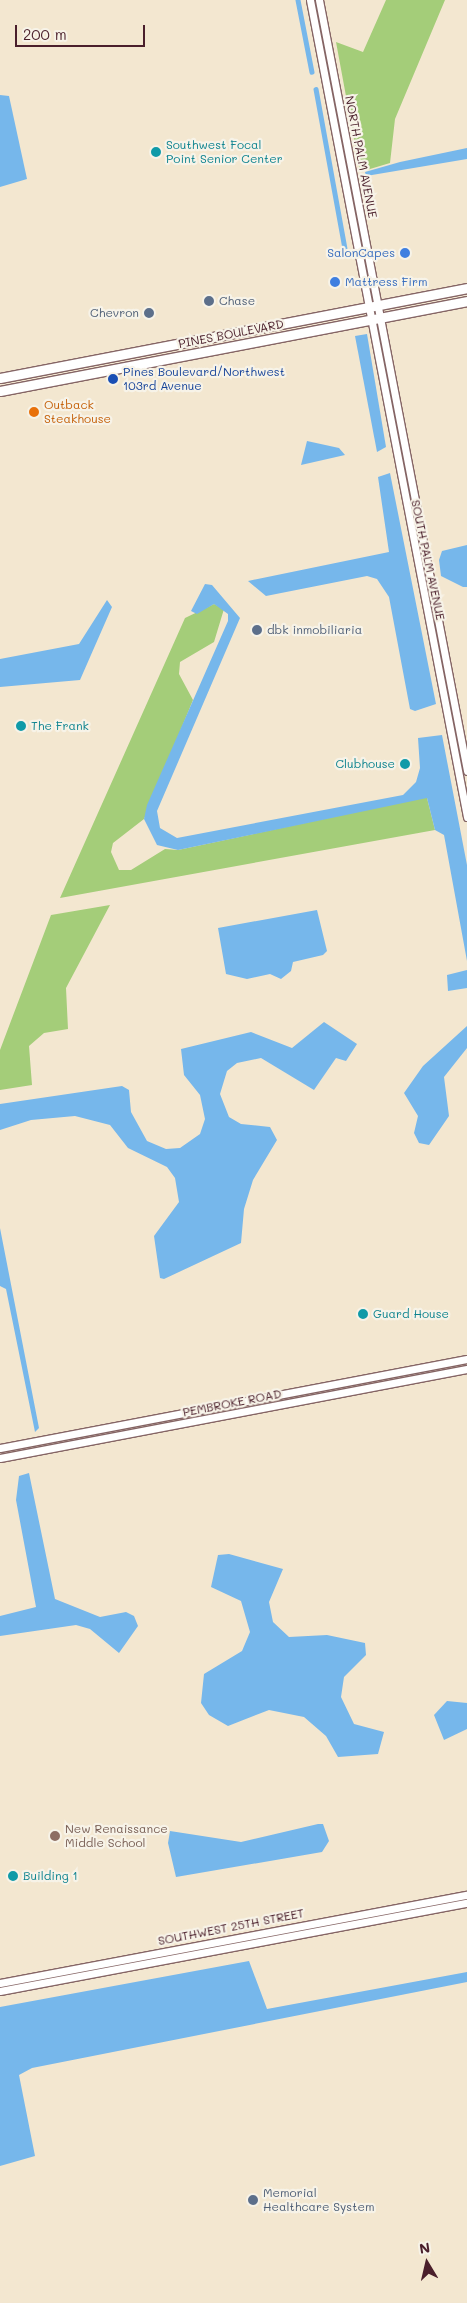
<!DOCTYPE html>
<style>
body{margin:0}
#map{position:relative;width:467px;height:2303px;overflow:hidden;background:#f3e7d0;font-family:Mali,sans-serif}
div>[style]{position:absolute}
.green>*{inset:0;background:#a4cd79}
.water>*{inset:0;background:#76b7eb}
.canal>*{height:4.5px;margin:-2.25px;padding:0 2.25px;transform-origin:2.25px;border-radius:2.25px;background:#76b7eb}
.roads{filter:drop-shadow(1px 0 #856565) drop-shadow(-1px 0 #856565) drop-shadow(0 1px #856565) drop-shadow(0 -1px #856565)}
.secondary>*{height:7px;margin:-3.5px;padding:0 3.5px;transform-origin:3.5px;border-radius:3.5px;background:#fff}
.highway>*{height:9px;margin:-4.5px;padding:0 4.5px;transform-origin:4.5px;border-radius:4.5px;background:#fff}
.dots>*{width:14px;height:14px;translate:-50% -50%;box-sizing:border-box;border:2px solid #f7f3e8;border-radius:50%}
span{translate:-50% -50%;white-space:nowrap;text-align:center;line-height:1.15;-webkit-text-stroke:4.5px #f7f3e8;paint-order:stroke}
.culture-label{font-size:12px;color:#0d838f}
.left{translate:0 -50%;text-align:left}
.right{translate:-100% -50%;text-align:right}
.street-label{font-size:12px;color:#4a1f2b}
.shop-label{font-size:12px;color:#366cbe}
.service-label{font-size:12px;color:#4e5e75}
.transit-label{font-size:12px;color:#164399}
.food-label{font-size:12px;color:#c56008}
.education-label{font-size:12px;color:#785e54}
.north{position:absolute;left:402px;top:2238px;width:50px;height:50px;-webkit-text-stroke:4px #f7f3e8;paint-order:stroke;rotate:351deg;font-size:14px;font-weight:700;line-height:20px;text-align:center;color:#4a1f2b}
.north::after{content:'';display:block;margin:auto;width:18px;height:22px;background:#4a1f2b;clip-path:polygon(50% 0,100% 100%,50% 72%,0 100%)}
.scale{position:absolute;left:15px;top:25px;width:130px;height:22px;box-sizing:border-box;border:2px solid #4a1f2b;border-top:0;padding-left:6px;font-size:15px;line-height:18px;white-space:nowrap;color:#4a1f2b;-webkit-text-stroke:4px #f7f3e8;paint-order:stroke}
</style>
<div id="map">
<div class="green">
<i style="clip-path:polygon(386px 0,445px 0,395px 119px,390px 163px,360px 172px,336px 42px,363px 52px)"></i>
<i style="clip-path:polygon(214px 604px,224px 609px,214px 642px,180px 662px,179px 674px,193px 700px,144px 819px,113px 843px,111px 852px,119px 870px,131px 870px,165px 849px,178px 850px,422px 798px,427px 798px,435px 830px,60px 898px,185px 618px)"></i>
<i style="clip-path:polygon(110px 905px,66px 988px,68px 1029px,44px 1033px,29px 1046px,32px 1085px,0 1090px,0 1050px,51px 915px)"></i>
</div>
<div class="water">
<i style="clip-path:polygon(0 95px,9px 96px,27px 179px,0 187px)"></i>
<i style="clip-path:polygon(467px 148px,467px 159px,366px 176px,365px 172px,400px 162px)"></i>
<i style="clip-path:polygon(367px 334px,386px 447px,377px 452px,355px 336px)"></i>
<i style="clip-path:polygon(307px 441px,339px 448px,345px 455px,301px 465px)"></i>
<i style="clip-path:polygon(390px 473px,436px 704px,415px 711px,410px 709px,389px 597px,377px 579px,367px 576px,266px 596px,248px 581px,389px 552px,378px 477px)"></i>
<i style="clip-path:polygon(467px 545px,467px 587px,463px 587px,441px 576px,439px 560px,442px 551px)"></i>
<i style="clip-path:polygon(205px 584px,212px 585px,240px 618px,157px 811px,160px 828px,177px 838px,403px 795px,416px 782px,420px 768px,418px 738px,442px 735px,467px 865px,467px 961px,444px 835px,435px 830px,427px 798px,178px 850px,157px 845px,144px 819px,147px 805px,228px 621px,228px 614px,214px 604px,197px 614px,191px 611px)"></i>
<i style="clip-path:polygon(107px 600px,112px 607px,80px 680px,0 687px,0 659px,79px 644px)"></i>
<i style="clip-path:polygon(317px 910px,327px 951px,323px 955px,293px 962px,291px 971px,281px 979px,270px 974px,247px 979px,226px 974px,218px 928px)"></i>
<i style="clip-path:polygon(467px 970px,467px 988px,448px 991px,447px 975px)"></i>
<i style="clip-path:polygon(324px 1022px,357px 1044px,346px 1061px,336px 1058px,314px 1090px,261px 1058px,237px 1063px,227px 1071px,220px 1094px,229px 1117px,241px 1124px,270px 1127px,277px 1140px,253px 1180px,244px 1209px,241px 1243px,164px 1279px,160px 1278px,154px 1236px,179px 1202px,175px 1178px,167px 1167px,128px 1148px,110px 1125px,75px 1116px,31px 1120px,0 1130px,0 1104px,122px 1086px,129px 1090px,131px 1112px,147px 1141px,166px 1149px,180px 1148px,200px 1134px,205px 1119px,200px 1095px,184px 1075px,181px 1049px,251px 1032px,292px 1048px)"></i>
<i style="clip-path:polygon(467px 1026px,467px 1048px,444px 1077px,449px 1116px,429px 1145px,419px 1143px,414px 1133px,418px 1116px,404px 1093px,423px 1066px)"></i>
<i style="clip-path:polygon(0 1228px,39px 1428px,35px 1432px,6px 1289px,0 1286px)"></i>
<i style="clip-path:polygon(29px 1473px,55px 1599px,100px 1617px,126px 1612px,134px 1616px,138px 1626px,119px 1653px,90px 1629px,76px 1625px,0 1636px,0 1616px,36px 1607px,16px 1500px,19px 1476px)"></i>
<i style="clip-path:polygon(229px 1554px,283px 1569px,269px 1602px,273px 1622px,289px 1637px,327px 1635px,365px 1643px,366px 1655px,344px 1677px,341px 1697px,354px 1724px,384px 1732px,378px 1754px,338px 1757px,326px 1736px,304px 1717px,269px 1710px,228px 1726px,209px 1715px,201px 1703px,204px 1674px,242px 1651px,250px 1632px,241px 1601px,211px 1587px,218px 1555px)"></i>
<i style="clip-path:polygon(447px 1701px,467px 1703px,467px 1729px,444px 1740px,434px 1715px)"></i>
<i style="clip-path:polygon(318px 1824px,323px 1824px,329px 1841px,322px 1852px,176px 1877px,168px 1843px,170px 1831px,241px 1842px)"></i>
<i style="clip-path:polygon(249px 1961px,267px 2009px,467px 1972px,467px 1982px,32px 2068px,19px 2075px,35px 2156px,0 2166px,0 2007px)"></i>
</div>
<div class="canal">
<i style="left:298px;top:0;width:73px;rotate:79deg"></i>
<i style="left:316px;top:89px;width:168px;rotate:79.7deg"></i>
</div>
<div class="roads">
<div class="secondary">
<i style="left:310px;top:0;width:832px;rotate:79.12deg"></i>
<i style="left:319px;top:0;width:785px;rotate:79.13deg"></i>
<i style="left:0;top:1448px;width:475px;rotate:-10.8deg"></i>
<i style="left:0;top:1458px;width:475px;rotate:-10.8deg"></i>
<i style="left:0;top:1983px;width:475px;rotate:-10.7deg"></i>
<i style="left:0;top:1991px;width:475px;rotate:-10.7deg"></i>
</div>
<div class="highway">
<i style="left:0;top:378px;width:476px;rotate:-10.9deg"></i>
<i style="left:0;top:391px;width:476px;rotate:-10.9deg"></i>
</div>
</div>
<div class="dots">
<i style="left:156px;top:152px;background:#0f9aa8"></i>
<i style="left:405px;top:253px;background:#3f7fe0"></i>
<i style="left:335px;top:282px;background:#3f7fe0"></i>
<i style="left:209px;top:301px;background:#5c6f8a"></i>
<i style="left:149px;top:313px;background:#5c6f8a"></i>
<i style="left:113px;top:379px;background:#1a4fb4"></i>
<i style="left:34px;top:412px;background:#e8710a"></i>
<i style="left:257px;top:630px;background:#5c6f8a"></i>
<i style="left:21px;top:726px;background:#0f9aa8"></i>
<i style="left:405px;top:764px;background:#0f9aa8"></i>
<i style="left:363px;top:1314px;background:#0f9aa8"></i>
<i style="left:55px;top:1836px;background:#8d6e63"></i>
<i style="left:13px;top:1876px;background:#0f9aa8"></i>
<i style="left:253px;top:2200px;background:#5c6f8a"></i>
</div>
<div class="culture-label">
<span class="left" style="left:166px;top:152px">Southwest Focal<br>Point Senior Center</span>
<span class="left" style="left:31px;top:726px">The Frank</span>
<span class="right" style="left:395px;top:764px">Clubhouse</span>
<span class="left" style="left:373px;top:1314px">Guard House</span>
<span class="left" style="left:23px;top:1876px">Building 1</span>
</div>
<div class="street-label">
<span style="left:361px;top:157px;rotate:79deg">NORTH PALM AVENUE</span>
<span style="left:231px;top:334px;rotate:-11deg">PINES BOULEVARD</span>
<span style="left:428px;top:560px;rotate:78deg">SOUTH PALM AVENUE</span>
<span style="left:232px;top:1403px;rotate:-11deg">PEMBROKE ROAD</span>
<span style="left:231px;top:1927px;rotate:-11deg">SOUTHWEST 25TH STREET</span>
</div>
<div class="shop-label">
<span class="right" style="left:395px;top:253px">SalonCapes</span>
<span class="left" style="left:345px;top:282px">Mattress Firm</span>
</div>
<div class="service-label">
<span class="left" style="left:219px;top:301px">Chase</span>
<span class="right" style="left:139px;top:313px">Chevron</span>
<span class="left" style="left:267px;top:630px">dbk inmobiliaria</span>
<span class="left" style="left:263px;top:2200px">Memorial<br>Healthcare System</span>
</div>
<div class="transit-label">
<span class="left" style="left:123px;top:379px">Pines Boulevard/Northwest<br>103rd Avenue</span>
</div>
<div class="food-label">
<span class="left" style="left:44px;top:412px">Outback<br>Steakhouse</span>
</div>
<div class="education-label">
<span class="left" style="left:65px;top:1836px">New Renaissance<br>Middle School</span>
</div>
<div class="north">N</div>
<div class="scale">200 m</div>
</div>
